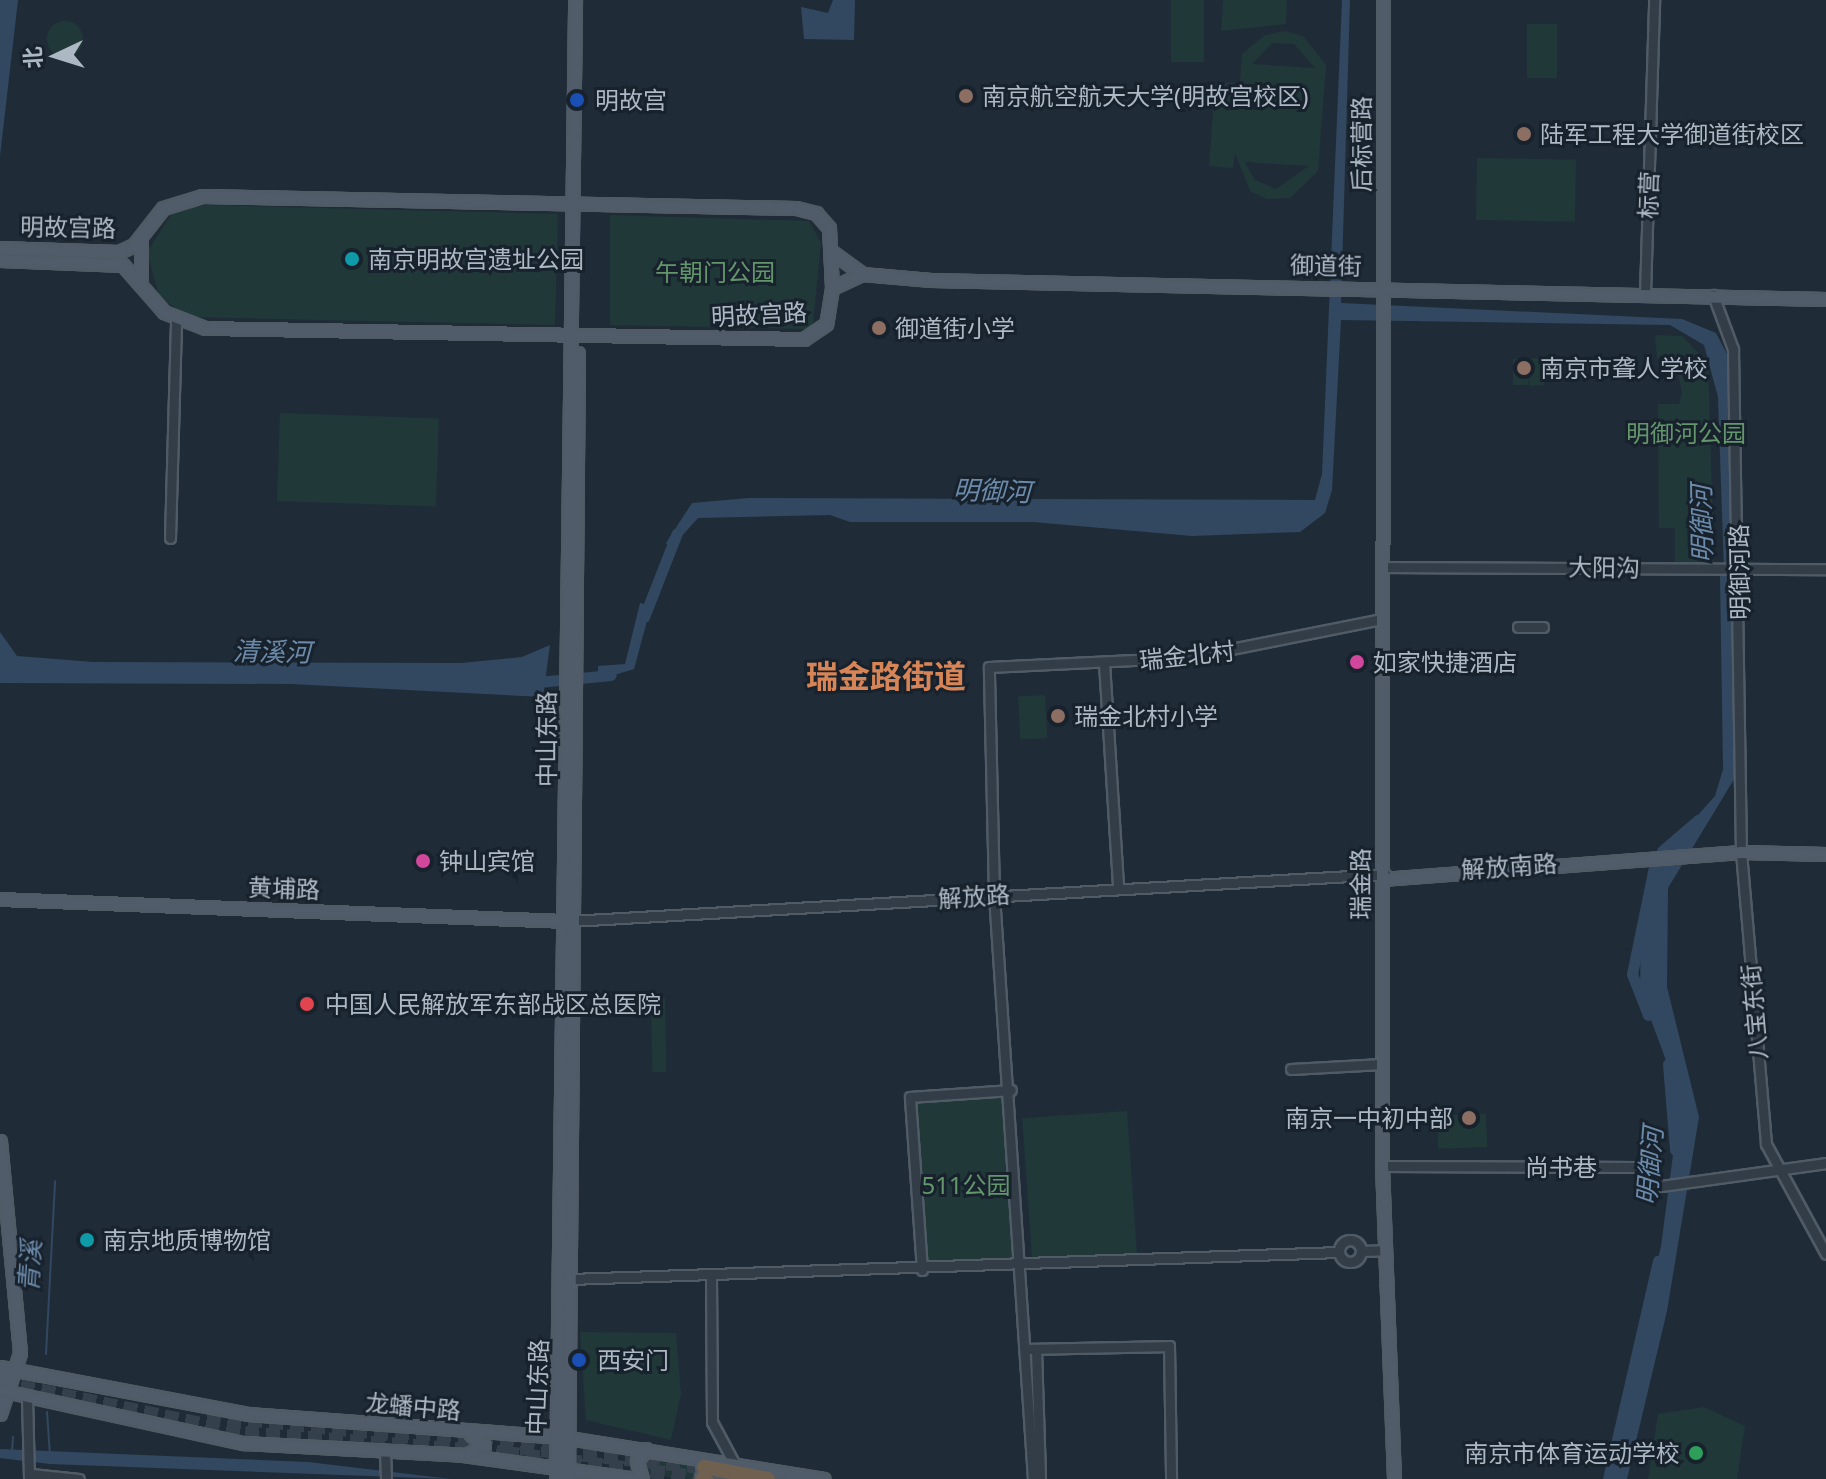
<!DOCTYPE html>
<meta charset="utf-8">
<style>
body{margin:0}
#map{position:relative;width:1826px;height:1479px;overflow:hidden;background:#1f2c38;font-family:"Noto Sans","Noto Sans SC",sans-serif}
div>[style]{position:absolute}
.green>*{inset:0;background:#213839;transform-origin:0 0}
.round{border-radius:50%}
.water>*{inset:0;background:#324860}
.stream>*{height:2px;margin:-1px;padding:0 1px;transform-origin:1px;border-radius:1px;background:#324860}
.river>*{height:11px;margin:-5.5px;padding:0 5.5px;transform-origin:5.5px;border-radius:5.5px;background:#324860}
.highway-tunnel>*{height:14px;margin-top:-7px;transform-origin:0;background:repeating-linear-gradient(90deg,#34414d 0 14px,transparent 0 21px)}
.roads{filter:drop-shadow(2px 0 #505b66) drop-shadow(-2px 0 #505b66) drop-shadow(0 2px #505b66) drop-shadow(0 -2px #505b66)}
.minor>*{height:9px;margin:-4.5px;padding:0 4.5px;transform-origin:4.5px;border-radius:4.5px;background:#333d48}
.minor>.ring{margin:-4.5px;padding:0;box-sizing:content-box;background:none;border:9px solid #333d48;border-radius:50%}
.major>*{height:11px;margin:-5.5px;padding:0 5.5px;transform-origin:5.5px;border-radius:5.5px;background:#505c69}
.highway>*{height:14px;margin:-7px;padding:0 7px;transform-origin:7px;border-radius:7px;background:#6f604f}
.dots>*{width:22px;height:22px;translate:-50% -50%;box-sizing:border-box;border:4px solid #18222d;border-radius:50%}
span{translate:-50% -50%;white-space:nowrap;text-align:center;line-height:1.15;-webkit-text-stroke:6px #18222d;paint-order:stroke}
.poi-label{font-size:24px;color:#adb8c5}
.left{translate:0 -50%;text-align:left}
.right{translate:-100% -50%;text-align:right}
.street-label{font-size:24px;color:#adb8c5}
.park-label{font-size:24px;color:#64966c}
.water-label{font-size:26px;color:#6c8baa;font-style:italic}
.district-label{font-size:32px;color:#d78456;font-weight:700}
.north{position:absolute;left:16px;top:16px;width:80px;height:80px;-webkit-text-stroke:6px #18222d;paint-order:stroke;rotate:266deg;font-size:22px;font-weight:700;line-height:32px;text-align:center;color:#adb8c5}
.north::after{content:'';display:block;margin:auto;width:28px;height:36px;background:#adb8c5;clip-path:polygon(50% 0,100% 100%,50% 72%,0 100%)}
</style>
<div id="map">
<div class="green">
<i style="left:1171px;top:0;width:33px;height:62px"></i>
<i style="clip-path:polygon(1223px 0,1287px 0,1286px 24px,1221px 31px)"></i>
<i class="round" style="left:47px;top:21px;width:36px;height:36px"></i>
<i style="left:1527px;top:24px;width:30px;height:54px"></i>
<i style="clip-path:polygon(evenodd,1284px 31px,1303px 36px,1326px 65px,1318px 171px,1290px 198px,1267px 199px,1250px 191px,1235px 153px,1233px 168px,1209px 166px,1215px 82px,1240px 83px,1242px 54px,1265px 35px,1284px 31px,1272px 43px,1294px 44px,1315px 68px,1252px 64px,1272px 43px,1284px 31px,1245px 163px,1246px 162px,1309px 166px,1276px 189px,1255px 180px,1245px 163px)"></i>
<i style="left:1477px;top:158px;width:99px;height:62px;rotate:1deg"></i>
<i style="clip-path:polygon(207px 205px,558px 214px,555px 325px,188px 317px,159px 296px,147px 252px,174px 210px)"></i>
<i style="clip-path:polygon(610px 215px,809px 221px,821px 243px,813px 323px,808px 329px,610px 325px)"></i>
<i style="clip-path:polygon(1655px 335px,1682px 336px,1708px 363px,1714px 562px,1675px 562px,1675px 528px,1659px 528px,1658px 404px,1679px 404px,1682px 393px,1677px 369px,1657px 358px)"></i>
<i style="clip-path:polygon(1544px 358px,1544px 385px,1529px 386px,1529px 367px,1528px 385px,1513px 385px,1513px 359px)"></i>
<i style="left:280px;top:413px;width:159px;height:88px;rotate:2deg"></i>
<i style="left:1045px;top:695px;width:43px;height:27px;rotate:87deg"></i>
<i style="left:665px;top:998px;width:74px;height:14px;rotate:89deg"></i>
<i style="left:1005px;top:1097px;width:162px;height:91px;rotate:86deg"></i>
<i style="left:1127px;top:1111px;width:146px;height:105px;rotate:86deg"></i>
<i style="left:1486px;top:1114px;width:33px;height:49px;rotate:88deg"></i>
<i style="clip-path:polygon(580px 1332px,676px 1333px,681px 1394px,671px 1440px,586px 1420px)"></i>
<i style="clip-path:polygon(1704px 1407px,1745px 1426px,1737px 1479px,1648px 1479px,1658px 1414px)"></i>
<i style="clip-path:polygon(647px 1458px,696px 1461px,694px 1479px,649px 1476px,642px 1466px)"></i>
</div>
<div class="water">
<i style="clip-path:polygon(0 0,18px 0,0 156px)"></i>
<i style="clip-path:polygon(833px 0,855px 0,854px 40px,804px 39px,801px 7px,828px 13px)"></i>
<i style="clip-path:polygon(1342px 0,1350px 0,1341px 303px,1682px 319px,1716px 333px,1727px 354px,1736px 776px,1668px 888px,1667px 987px,1699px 1117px,1667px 1311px,1627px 1479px,1610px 1479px,1661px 1246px,1678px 1117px,1674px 1082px,1640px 990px,1641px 926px,1651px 881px,1671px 845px,1715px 796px,1730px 746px,1718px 397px,1704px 345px,1670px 325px,1341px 320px,1332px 490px,1325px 513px,1300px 532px,1192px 536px,1033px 522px,850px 522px,830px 515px,698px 518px,671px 548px,666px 543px,692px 503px,749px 498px,1315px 500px,1322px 474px)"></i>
<i style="clip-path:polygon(640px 603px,651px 606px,634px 669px,598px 680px,598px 666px,625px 664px)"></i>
<i style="clip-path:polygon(0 632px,17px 656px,93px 662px,461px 663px,522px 657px,550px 645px,543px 697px,291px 684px,0 683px)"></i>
<i style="clip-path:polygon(0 1449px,308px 1462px,451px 1479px,50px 1464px,0 1458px)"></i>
</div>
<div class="stream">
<i style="left:46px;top:1354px;width:173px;rotate:-87deg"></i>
<i style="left:47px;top:1412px;width:43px;rotate:86deg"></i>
<i style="left:12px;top:1452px;width:15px;rotate:-86deg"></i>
</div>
<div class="river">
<i style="left:1725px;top:575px;width:190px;rotate:89.1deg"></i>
<i style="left:644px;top:617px;width:90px;rotate:-68.6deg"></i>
<i style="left:528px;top:683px;width:83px;rotate:-5.5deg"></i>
<i style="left:1662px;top:851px;width:48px;rotate:-40.7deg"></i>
<i style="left:1648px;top:1015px;width:44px;rotate:-111.3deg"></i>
<i style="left:1632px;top:974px;width:114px;rotate:-78.4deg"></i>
<i style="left:1668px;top:1064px;width:86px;rotate:85.3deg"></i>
<i style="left:1608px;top:1479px;width:224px;rotate:-77.1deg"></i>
</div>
<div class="highway-tunnel">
<i style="left:0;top:1382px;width:250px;rotate:11.8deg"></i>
<i style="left:245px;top:1433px;width:261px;rotate:4.4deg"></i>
<i style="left:505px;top:1453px;width:200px;rotate:7.2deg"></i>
<i style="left:207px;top:1415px;width:500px;rotate:6deg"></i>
</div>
<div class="roads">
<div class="minor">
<i style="left:1645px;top:293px;width:293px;rotate:-88.2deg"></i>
<i style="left:1713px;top:295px;width:58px;rotate:69.7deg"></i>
<i style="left:1733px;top:349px;width:503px;rotate:89.09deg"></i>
<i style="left:1741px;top:852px;width:293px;rotate:85.1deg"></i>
<i style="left:1766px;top:1144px;width:125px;rotate:61.4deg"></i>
<i style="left:170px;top:538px;width:218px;rotate:-88.4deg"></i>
<i style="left:1383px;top:567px;width:443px;rotate:0.3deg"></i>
<i style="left:1518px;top:627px;width:25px"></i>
<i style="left:1104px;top:663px;width:223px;rotate:86.4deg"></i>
<i style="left:570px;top:921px;width:816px;rotate:-3.3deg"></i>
<i style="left:1291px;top:1069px;width:91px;rotate:-3.1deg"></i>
<i style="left:1382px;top:1166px;width:257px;rotate:0.2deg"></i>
<i style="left:1639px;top:1167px;width:29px;rotate:41deg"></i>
<i style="left:1661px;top:1186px;width:167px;rotate:-7.9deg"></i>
<i class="ring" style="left:1339px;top:1240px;width:13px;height:13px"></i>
<i style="left:1361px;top:1251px;width:24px;rotate:-2deg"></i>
<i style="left:922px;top:1270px;width:173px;rotate:-94deg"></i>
<i style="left:910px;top:1097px;width:101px;rotate:-4deg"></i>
<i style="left:711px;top:1277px;width:145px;rotate:89.6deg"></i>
<i style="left:712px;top:1422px;width:47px;rotate:61.8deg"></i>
<i style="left:570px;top:1279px;width:769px;rotate:-2.01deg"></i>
<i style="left:1029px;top:1349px;width:140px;rotate:-1.2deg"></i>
<i style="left:1169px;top:1346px;width:133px;rotate:89.1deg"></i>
<i style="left:1036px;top:1349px;width:130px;rotate:88.2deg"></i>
<i style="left:27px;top:1396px;width:83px;rotate:88.6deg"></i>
<i style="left:385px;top:1450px;width:29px;rotate:88deg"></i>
<i style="left:31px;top:1474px;width:48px;rotate:5.9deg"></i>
<i style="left:1033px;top:1479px;width:585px;rotate:-93.82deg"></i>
<i style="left:994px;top:895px;width:228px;rotate:-91.3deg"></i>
<i style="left:989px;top:667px;width:202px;rotate:-2.8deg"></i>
<i style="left:1191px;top:657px;width:195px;rotate:-11.3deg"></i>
</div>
<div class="major">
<i style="left:1383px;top:0;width:1166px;rotate:90.05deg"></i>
<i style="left:1382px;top:1166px;width:313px;rotate:87.8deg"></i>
<i style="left:141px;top:240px;width:38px;rotate:90deg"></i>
<i style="left:0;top:248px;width:119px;rotate:1.9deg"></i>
<i style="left:119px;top:252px;width:17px;rotate:-25deg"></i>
<i style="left:134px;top:245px;width:47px;rotate:-51.9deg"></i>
<i style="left:163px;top:208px;width:41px;rotate:-17.1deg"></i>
<i style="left:202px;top:196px;width:594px;rotate:1.16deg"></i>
<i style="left:796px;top:208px;width:21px;rotate:14deg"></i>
<i style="left:816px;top:213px;width:20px;rotate:49deg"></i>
<i style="left:829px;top:228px;width:60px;rotate:87.1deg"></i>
<i style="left:832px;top:288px;width:36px;rotate:99deg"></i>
<i style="left:826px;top:324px;width:27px;rotate:146deg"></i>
<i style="left:804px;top:339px;width:599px;rotate:-178.95deg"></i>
<i style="left:205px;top:328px;width:44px;rotate:-158.7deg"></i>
<i style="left:164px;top:312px;width:62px;rotate:-131.1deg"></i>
<i style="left:123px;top:265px;width:123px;rotate:-177.7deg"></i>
<i style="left:832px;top:252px;width:37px;rotate:36deg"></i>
<i style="left:862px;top:274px;width:69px;rotate:5deg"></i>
<i style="left:931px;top:280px;width:895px;rotate:1.22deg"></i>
<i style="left:832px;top:288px;width:33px;rotate:-25deg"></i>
<i style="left:1382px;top:879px;width:360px;rotate:-4.3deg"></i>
<i style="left:1741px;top:852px;width:85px;rotate:1.3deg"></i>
<i style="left:0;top:899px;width:566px;rotate:2.23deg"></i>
<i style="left:0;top:1141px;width:213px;rotate:84.6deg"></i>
<i style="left:20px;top:1353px;width:64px;rotate:108.2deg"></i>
<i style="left:0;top:1367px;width:252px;rotate:10.7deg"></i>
<i style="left:248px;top:1414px;width:315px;rotate:4.2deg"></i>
<i style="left:562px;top:1437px;width:265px;rotate:9.1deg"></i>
<i style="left:0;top:1382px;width:20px;rotate:-37deg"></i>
<i style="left:0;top:1390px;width:250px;rotate:12.3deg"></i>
<i style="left:244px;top:1443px;width:219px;rotate:3.1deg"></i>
<i style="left:463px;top:1455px;width:175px;rotate:7.9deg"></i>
<i style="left:468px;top:1454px;width:18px;rotate:-27deg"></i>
<i style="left:484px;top:1446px;width:18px;rotate:-139deg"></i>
<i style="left:556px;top:1479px;width:1479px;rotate:-89.26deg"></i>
<i style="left:568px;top:1479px;width:1126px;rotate:-89.49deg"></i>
<i style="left:642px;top:1479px;width:19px;rotate:-106deg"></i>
<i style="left:637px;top:1461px;width:15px;rotate:-53deg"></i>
</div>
<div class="highway">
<i style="left:704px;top:1467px;width:65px;rotate:10.6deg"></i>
<i style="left:703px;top:1478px;width:3px;rotate:18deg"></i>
</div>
</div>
<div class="dots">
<i style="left:966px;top:96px;background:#8d6e63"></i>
<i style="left:577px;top:100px;background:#1a4fb4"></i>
<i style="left:1524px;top:134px;background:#8d6e63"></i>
<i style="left:352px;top:259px;background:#0f9aa8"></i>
<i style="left:879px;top:328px;background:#8d6e63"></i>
<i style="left:1524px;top:368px;background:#8d6e63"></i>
<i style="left:1357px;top:662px;background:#d1479c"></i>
<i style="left:1058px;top:716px;background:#8d6e63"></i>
<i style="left:423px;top:861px;background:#d1479c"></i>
<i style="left:307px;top:1004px;background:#e0444e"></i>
<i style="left:1469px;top:1118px;background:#8d6e63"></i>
<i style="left:87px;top:1240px;background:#0f9aa8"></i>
<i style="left:579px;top:1360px;background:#1a4fb4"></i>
<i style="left:1696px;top:1453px;background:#2e9e5b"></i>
</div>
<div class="poi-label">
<span class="left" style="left:982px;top:96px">南京航空航天大学(明故宫校区)</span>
<span class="left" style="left:595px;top:100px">明故宫</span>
<span class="left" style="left:1540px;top:134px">陆军工程大学御道街校区</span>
<span class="left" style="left:368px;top:259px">南京明故宫遗址公园</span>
<span class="left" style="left:895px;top:328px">御道街小学</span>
<span class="left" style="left:1540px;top:368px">南京市聋人学校</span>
<span class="left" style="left:1373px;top:662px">如家快捷酒店</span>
<span class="left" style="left:1074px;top:716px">瑞金北村小学</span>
<span class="left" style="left:439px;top:861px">钟山宾馆</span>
<span class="left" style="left:325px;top:1004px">中国人民解放军东部战区总医院</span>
<span class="right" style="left:1453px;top:1118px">南京一中初中部</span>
<span class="left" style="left:103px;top:1240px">南京地质博物馆</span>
<span class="left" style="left:597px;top:1360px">西安门</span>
<span class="right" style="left:1680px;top:1453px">南京市体育运动学校</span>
</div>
<div class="street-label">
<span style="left:1361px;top:144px;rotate:-90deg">后标营路</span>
<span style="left:1648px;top:195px;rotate:-88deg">标营</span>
<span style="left:68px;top:227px;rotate:1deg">明故宫路</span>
<span style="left:1326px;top:265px;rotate:1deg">御道街</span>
<span style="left:759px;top:314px;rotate:-3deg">明故宫路</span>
<span style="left:1604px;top:567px;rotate:1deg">大阳沟</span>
<span style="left:1739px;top:572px;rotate:-91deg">明御河路</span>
<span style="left:1187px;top:655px;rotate:-6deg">瑞金北村</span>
<span style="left:546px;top:739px;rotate:-90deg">中山东路</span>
<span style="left:1509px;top:866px;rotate:-4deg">解放南路</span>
<span style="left:1360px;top:884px;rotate:-90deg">瑞金路</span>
<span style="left:284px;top:888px;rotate:2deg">黄埔路</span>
<span style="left:974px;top:896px;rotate:-4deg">解放路</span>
<span style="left:1754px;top:1012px;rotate:-95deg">八宝东街</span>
<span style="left:1561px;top:1167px">尚书巷</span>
<span style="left:537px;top:1387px;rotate:-88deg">中山东路</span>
<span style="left:413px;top:1406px;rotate:5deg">龙蟠中路</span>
</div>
<div class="park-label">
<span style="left:715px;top:272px">午朝门公园</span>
<span style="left:1686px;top:433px">明御河公园</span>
<span style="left:966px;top:1185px">511公园</span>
</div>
<div class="water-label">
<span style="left:992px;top:491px;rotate:2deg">明御河</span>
<span style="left:1702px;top:524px;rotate:-91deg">明御河</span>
<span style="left:272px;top:652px;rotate:1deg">清溪河</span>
<span style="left:1650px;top:1166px;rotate:-85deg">明御河</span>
<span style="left:30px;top:1266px;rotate:-86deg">青溪</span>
</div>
<div class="district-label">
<span style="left:886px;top:676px">瑞金路街道</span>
</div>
<div class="north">北</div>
</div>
